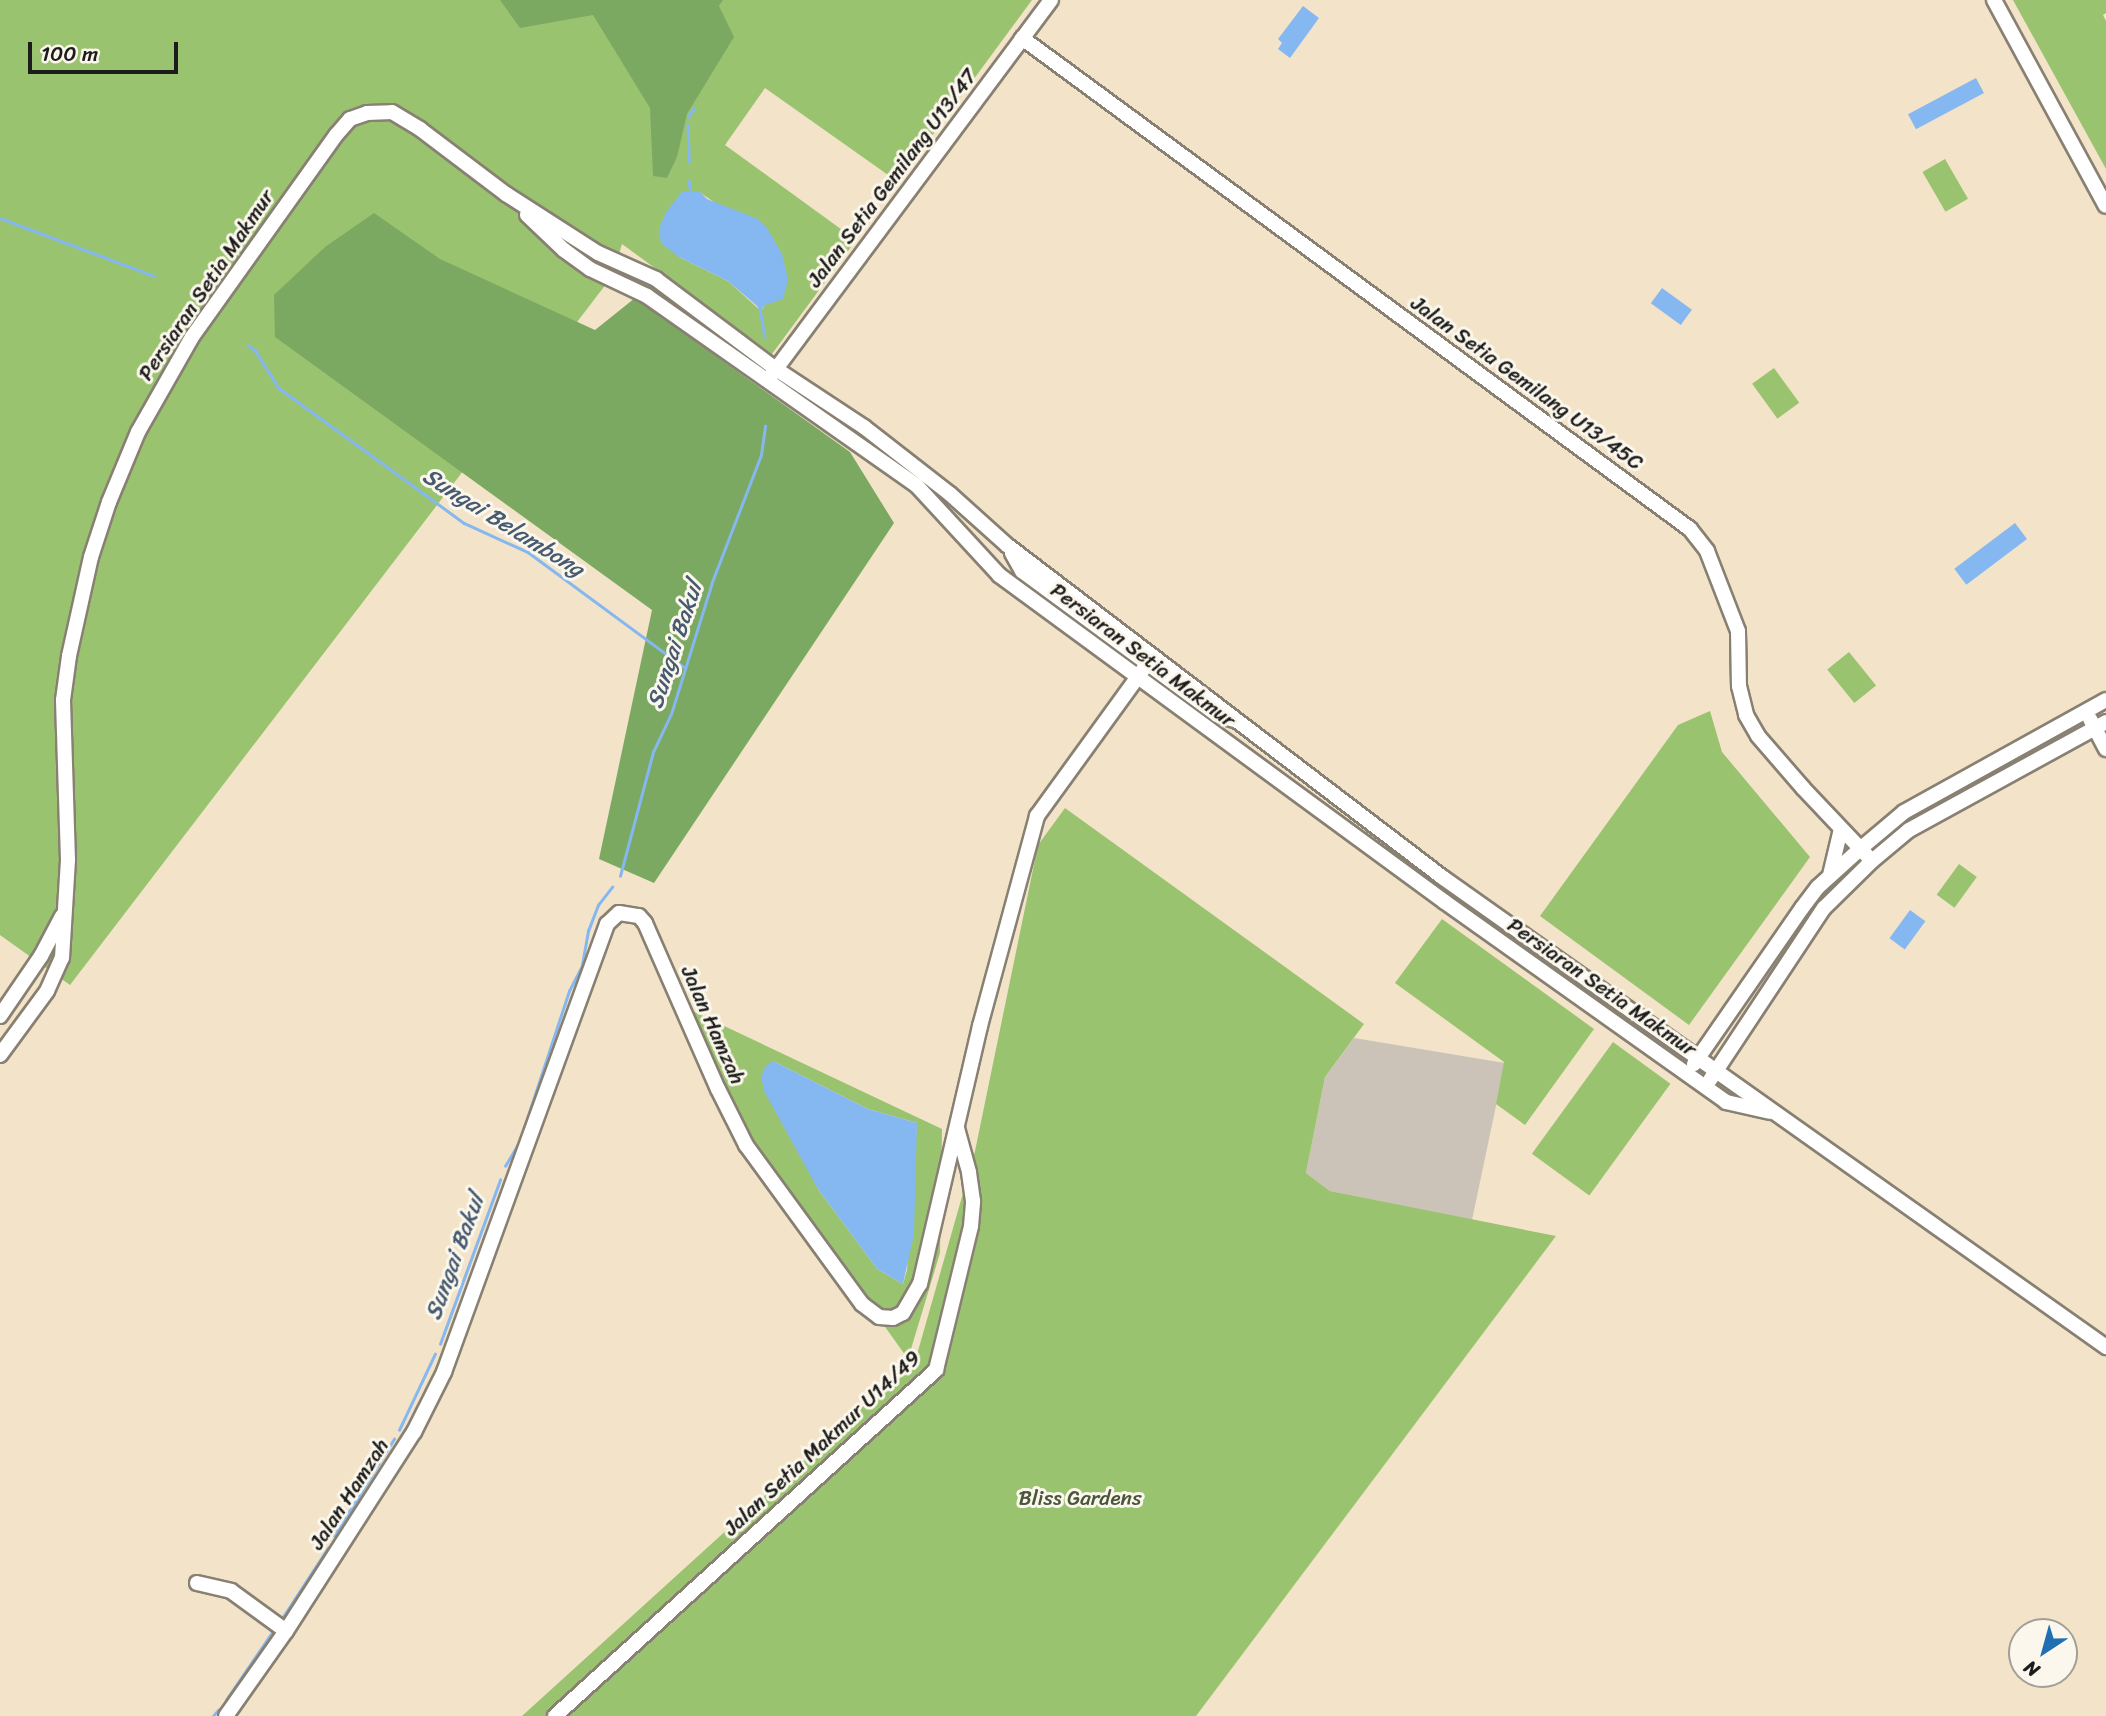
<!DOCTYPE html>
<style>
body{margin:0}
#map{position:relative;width:2106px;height:1716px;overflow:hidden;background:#f3e4c9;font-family:Sriracha,sans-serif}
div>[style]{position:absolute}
.industrial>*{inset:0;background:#cbc3b8}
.green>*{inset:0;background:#9ac370;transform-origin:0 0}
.forest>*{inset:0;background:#7ba962}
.water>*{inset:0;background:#85b7f1;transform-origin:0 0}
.stream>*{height:2.5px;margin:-1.25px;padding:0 1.25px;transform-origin:1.25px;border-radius:1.25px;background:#85b7f1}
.roads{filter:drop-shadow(2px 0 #888072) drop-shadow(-2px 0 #888072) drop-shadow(0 2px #888072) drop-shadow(0 -2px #888072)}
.minor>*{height:14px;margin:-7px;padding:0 7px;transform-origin:7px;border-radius:7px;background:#fff}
span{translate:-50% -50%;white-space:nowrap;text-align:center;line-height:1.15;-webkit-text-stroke:6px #fbf7ec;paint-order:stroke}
.street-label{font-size:21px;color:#1c1c1c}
.park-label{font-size:21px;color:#485639}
.water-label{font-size:23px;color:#465a71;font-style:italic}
.north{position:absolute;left:2008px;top:1618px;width:70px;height:70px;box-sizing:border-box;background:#fbf7ec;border:2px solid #a29f99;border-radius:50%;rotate:216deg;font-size:19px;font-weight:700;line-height:28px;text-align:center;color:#1c1c1c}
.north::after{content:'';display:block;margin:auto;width:24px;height:32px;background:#1f6fb2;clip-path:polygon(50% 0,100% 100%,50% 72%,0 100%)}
.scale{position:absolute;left:28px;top:42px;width:150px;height:32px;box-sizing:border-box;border:4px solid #1c1c1c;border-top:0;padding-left:9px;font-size:21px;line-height:24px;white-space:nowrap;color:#1c1c1c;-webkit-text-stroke:5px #fbf7ec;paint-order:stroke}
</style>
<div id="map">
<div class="industrial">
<i style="clip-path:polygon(1354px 1038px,1505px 1063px,1472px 1220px,1330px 1191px,1306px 1173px,1325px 1077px)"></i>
</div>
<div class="green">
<i style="clip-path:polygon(evenodd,0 0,1032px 0,898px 182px,765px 88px,725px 145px,856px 240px,772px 354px,622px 244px,613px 275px,70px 985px,0 935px,0 0,699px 192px,717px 204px,765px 305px,761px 311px,728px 281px,679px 257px,699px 192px)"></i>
<i style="clip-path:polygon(2013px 0,2106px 0,2106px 13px,2103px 15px,2106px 21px,2106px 169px)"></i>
<i style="left:1945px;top:159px;width:46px;height:26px;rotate:60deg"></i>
<i style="left:1774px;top:368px;width:43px;height:27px;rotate:54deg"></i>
<i style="left:1849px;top:652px;width:43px;height:28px;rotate:51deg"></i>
<i style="clip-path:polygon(1710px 711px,1722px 752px,1810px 857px,1689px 1025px,1540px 916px,1678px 725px)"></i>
<i style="clip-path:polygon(1065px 808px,1364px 1024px,1325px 1077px,1306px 1173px,1330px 1191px,1556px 1236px,1196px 1716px,522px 1716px,916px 1358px,975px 1151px,1038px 845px)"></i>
<i style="left:1959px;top:864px;width:22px;height:38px;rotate:36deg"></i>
<i style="clip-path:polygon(1442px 919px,1594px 1029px,1525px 1125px,1496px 1104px,1504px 1062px,1395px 983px)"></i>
<i style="clip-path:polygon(evenodd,686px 1008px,942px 1129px,940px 1253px,908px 1359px,740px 1124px,686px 1008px,773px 1061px,868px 1109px,917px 1123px,907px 1270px,903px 1284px,877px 1269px,818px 1189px,804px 1159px,773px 1061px)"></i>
<i style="left:1613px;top:1042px;width:71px;height:138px;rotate:36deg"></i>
</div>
<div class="forest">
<i style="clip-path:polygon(500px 0,723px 0,719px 6px,734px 37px,687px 114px,677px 157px,667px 178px,653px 176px,650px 108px,593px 15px,520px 28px)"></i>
<i style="clip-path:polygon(374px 213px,440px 259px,595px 330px,635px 298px,850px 452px,894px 523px,654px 883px,599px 859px,652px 610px,275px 337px,274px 295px,325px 247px)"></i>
</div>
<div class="water">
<i style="clip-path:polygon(1303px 6px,1319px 18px,1290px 58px,1278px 49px,1282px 43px,1278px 39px)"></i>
<i style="left:1976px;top:78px;width:17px;height:77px;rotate:62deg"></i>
<i style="clip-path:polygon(682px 192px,700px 192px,707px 199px,758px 219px,767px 228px,782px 254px,788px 280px,783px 299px,765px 305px,760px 312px,757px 306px,728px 281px,679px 257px,661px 243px,659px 229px,666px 212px)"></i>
<i style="left:1662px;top:288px;width:37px;height:19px;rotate:36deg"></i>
<i style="left:2015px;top:523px;width:20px;height:76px;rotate:53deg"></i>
<i style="left:1910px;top:910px;width:19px;height:35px;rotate:36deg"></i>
<i style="clip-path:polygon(773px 1061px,868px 1109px,917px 1123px,914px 1234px,903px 1284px,877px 1269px,818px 1189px,764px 1091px,761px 1076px,766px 1066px)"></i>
</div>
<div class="stream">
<i style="left:688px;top:117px;width:11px;rotate:-56deg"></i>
<i style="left:688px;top:125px;width:36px;rotate:88deg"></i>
<i style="left:689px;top:180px;width:14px;rotate:82deg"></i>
<i style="left:0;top:218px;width:165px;rotate:20.6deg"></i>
<i style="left:760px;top:309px;width:28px;rotate:80deg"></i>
<i style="left:248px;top:345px;width:9px;rotate:36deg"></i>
<i style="left:255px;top:350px;width:45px;rotate:57.7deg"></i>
<i style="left:279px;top:388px;width:229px;rotate:36.1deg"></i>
<i style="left:464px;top:523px;width:70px;rotate:24.4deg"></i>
<i style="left:528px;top:552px;width:194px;rotate:36.4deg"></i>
<i style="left:620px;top:876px;width:128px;rotate:-75.1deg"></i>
<i style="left:653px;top:752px;width:42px;rotate:-64.7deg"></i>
<i style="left:671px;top:714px;width:138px;rotate:-72.7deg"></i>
<i style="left:712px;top:582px;width:136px;rotate:-68.9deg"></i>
<i style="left:761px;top:455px;width:29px;rotate:-82deg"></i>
<i style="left:505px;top:1166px;width:27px;rotate:-59deg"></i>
<i style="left:519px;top:1143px;width:160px;rotate:-71.8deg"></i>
<i style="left:569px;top:991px;width:29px;rotate:-63deg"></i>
<i style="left:582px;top:965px;width:35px;rotate:-80deg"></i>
<i style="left:588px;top:931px;width:28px;rotate:-69deg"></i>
<i style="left:598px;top:905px;width:23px;rotate:-52deg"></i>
<i style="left:440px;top:1344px;width:175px;rotate:-69.9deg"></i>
<i style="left:399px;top:1430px;width:84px;rotate:-64.7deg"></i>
<i style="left:334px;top:1536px;width:114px;rotate:-58.3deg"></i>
<i style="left:281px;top:1620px;width:86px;rotate:-56.9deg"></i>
<i style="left:226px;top:1700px;width:87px;rotate:-55.8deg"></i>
<i style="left:213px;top:1716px;width:8px;rotate:-50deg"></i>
</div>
<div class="roads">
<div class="minor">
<i style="left:1994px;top:0;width:234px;rotate:61.5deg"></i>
<i style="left:1022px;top:38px;width:829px;rotate:36.32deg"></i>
<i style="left:1690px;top:529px;width:28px;rotate:52deg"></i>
<i style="left:1707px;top:551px;width:86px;rotate:68.8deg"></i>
<i style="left:1738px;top:631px;width:55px;rotate:89deg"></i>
<i style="left:1739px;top:686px;width:30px;rotate:76deg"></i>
<i style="left:1746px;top:715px;width:24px;rotate:60deg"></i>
<i style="left:1758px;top:736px;width:69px;rotate:49.1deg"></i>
<i style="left:1803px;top:788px;width:100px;rotate:46.6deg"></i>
<i style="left:527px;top:215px;width:51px;rotate:43.4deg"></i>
<i style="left:564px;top:250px;width:32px;rotate:36deg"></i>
<i style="left:590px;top:269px;width:63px;rotate:25.3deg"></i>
<i style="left:647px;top:296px;width:330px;rotate:35.1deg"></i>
<i style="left:917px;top:486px;width:121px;rotate:47.3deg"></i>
<i style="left:999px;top:575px;width:553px;rotate:36.25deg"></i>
<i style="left:1445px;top:902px;width:345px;rotate:35.4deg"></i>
<i style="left:1726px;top:1102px;width:45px;rotate:12.8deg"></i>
<i style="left:770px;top:377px;width:470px;rotate:-53.3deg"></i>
<i style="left:1012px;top:553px;width:21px;rotate:61deg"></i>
<i style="left:1022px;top:571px;width:242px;rotate:36.4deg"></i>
<i style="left:1217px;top:715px;width:18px;rotate:16deg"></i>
<i style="left:2090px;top:719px;width:34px;rotate:62deg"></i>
<i style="left:1830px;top:875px;width:47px;rotate:-76.6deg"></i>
<i style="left:0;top:1016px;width:73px;rotate:-55.7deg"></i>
<i style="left:41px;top:956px;width:45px;rotate:-62.3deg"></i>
<i style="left:0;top:1055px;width:79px;rotate:-53.7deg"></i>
<i style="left:47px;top:991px;width:36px;rotate:-66deg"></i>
<i style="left:62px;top:958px;width:98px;rotate:-86.5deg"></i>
<i style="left:68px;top:860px;width:160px;rotate:-91.8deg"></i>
<i style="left:63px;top:700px;width:44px;rotate:-82.2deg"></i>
<i style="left:69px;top:656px;width:101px;rotate:-77.5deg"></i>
<i style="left:91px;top:557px;width:58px;rotate:-71.9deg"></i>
<i style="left:109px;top:502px;width:76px;rotate:-67.5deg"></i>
<i style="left:138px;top:432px;width:109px;rotate:-60.4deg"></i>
<i style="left:192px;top:337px;width:249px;rotate:-54.5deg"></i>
<i style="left:337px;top:134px;width:20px;rotate:-49deg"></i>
<i style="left:350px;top:119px;width:18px;rotate:-19deg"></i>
<i style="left:367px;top:113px;width:25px;rotate:-2deg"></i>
<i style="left:392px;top:112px;width:33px;rotate:31deg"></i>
<i style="left:420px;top:129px;width:108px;rotate:37.1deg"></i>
<i style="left:506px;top:194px;width:109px;rotate:32.7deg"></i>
<i style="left:598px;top:253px;width:64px;rotate:24.1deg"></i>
<i style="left:656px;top:279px;width:150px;rotate:36.9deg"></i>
<i style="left:776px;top:369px;width:105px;rotate:33.4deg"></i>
<i style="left:864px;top:427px;width:109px;rotate:37.9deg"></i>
<i style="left:950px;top:494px;width:78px;rotate:41.9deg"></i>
<i style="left:1008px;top:546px;width:546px;rotate:37.33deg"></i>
<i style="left:1442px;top:877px;width:814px;rotate:35.29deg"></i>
<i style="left:1694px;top:1064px;width:190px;rotate:-55.3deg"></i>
<i style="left:1802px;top:908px;width:26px;rotate:-53deg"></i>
<i style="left:1818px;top:887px;width:57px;rotate:-42.1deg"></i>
<i style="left:1860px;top:849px;width:57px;rotate:-40.1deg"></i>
<i style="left:1904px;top:812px;width:231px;rotate:-29deg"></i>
<i style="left:1710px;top:1080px;width:206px;rotate:-56.5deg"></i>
<i style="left:1824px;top:908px;width:67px;rotate:-44.4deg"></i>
<i style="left:1872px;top:861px;width:48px;rotate:-40deg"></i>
<i style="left:1909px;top:830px;width:225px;rotate:-28.7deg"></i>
<i style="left:197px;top:1583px;width:35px;rotate:13deg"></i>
<i style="left:231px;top:1591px;width:68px;rotate:36deg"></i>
<i style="left:226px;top:1716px;width:104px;rotate:-54.8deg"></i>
<i style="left:286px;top:1631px;width:237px;rotate:-57.3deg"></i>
<i style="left:414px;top:1432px;width:67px;rotate:-63.4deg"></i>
<i style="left:444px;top:1372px;width:477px;rotate:-70deg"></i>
<i style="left:607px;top:924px;width:16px;rotate:-43deg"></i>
<i style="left:619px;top:913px;width:20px;rotate:9deg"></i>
<i style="left:639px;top:916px;width:9px;rotate:49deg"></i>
<i style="left:645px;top:923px;width:181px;rotate:66.3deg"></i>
<i style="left:718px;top:1089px;width:63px;rotate:63.4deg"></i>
<i style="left:746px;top:1145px;width:197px;rotate:53.9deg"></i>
<i style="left:862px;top:1304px;width:21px;rotate:37deg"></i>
<i style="left:879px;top:1317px;width:14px;rotate:4deg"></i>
<i style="left:893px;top:1318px;width:11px;rotate:-27deg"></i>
<i style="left:903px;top:1313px;width:34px;rotate:-60deg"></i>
<i style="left:920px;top:1284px;width:265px;rotate:-76.9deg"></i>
<i style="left:980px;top:1026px;width:218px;rotate:-74.8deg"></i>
<i style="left:1037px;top:816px;width:188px;rotate:-54.1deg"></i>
<i style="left:555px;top:1716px;width:515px;rotate:-42.24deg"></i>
<i style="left:936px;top:1370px;width:148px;rotate:-76.3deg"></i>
<i style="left:971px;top:1226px;width:25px;rotate:-85deg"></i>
<i style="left:973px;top:1201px;width:29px;rotate:-98deg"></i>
<i style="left:969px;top:1172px;width:46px;rotate:-105.3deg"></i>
</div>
</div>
<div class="street-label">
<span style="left:892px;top:178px;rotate:-53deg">Jalan Setia Gemilang U13/47</span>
<span style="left:206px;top:285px;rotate:-56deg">Persiaran Setia Makmur</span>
<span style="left:1527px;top:383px;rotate:36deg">Jalan Setia Gemilang U13/45C</span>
<span style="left:1143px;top:655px;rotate:37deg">Persiaran Setia Makmur</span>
<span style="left:1602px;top:987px;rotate:35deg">Persiaran Setia Makmur</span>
<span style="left:713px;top:1025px;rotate:66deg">Jalan Hamzah</span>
<span style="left:822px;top:1443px;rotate:-43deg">Jalan Setia Makmur U14/49</span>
<span style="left:349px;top:1494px;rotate:-57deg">Jalan Hamzah</span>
</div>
<div class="park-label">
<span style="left:1080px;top:1498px">Bliss Gardens</span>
</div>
<div class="water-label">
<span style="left:503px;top:523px;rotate:32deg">Sungai Belambong</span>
<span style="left:675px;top:645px;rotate:-72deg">Sungai Bakul</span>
<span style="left:455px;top:1257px;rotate:-70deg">Sungai Bakul</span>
</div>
<div class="north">N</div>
<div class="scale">100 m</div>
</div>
